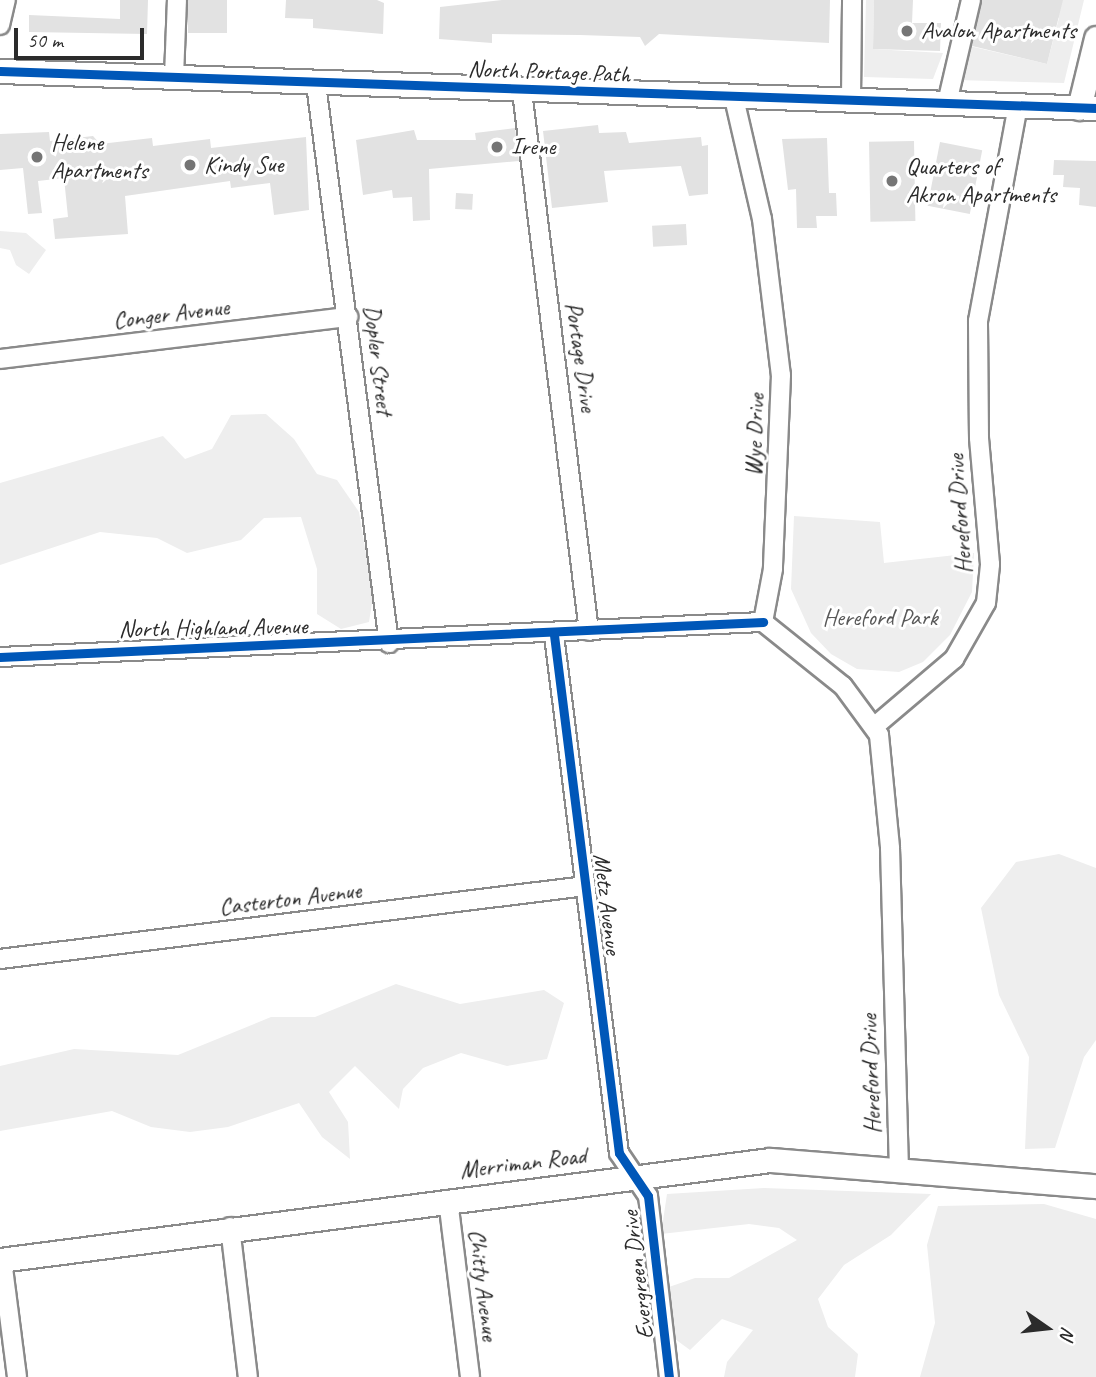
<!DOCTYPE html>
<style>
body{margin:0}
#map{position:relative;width:1096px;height:1377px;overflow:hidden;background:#fff;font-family:Caveat,sans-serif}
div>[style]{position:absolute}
.built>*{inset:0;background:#eee}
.building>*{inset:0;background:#e2e2e2;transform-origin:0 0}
.roads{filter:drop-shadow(2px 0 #8a8a8a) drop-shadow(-2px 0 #8a8a8a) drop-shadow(0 2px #8a8a8a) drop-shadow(0 -2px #8a8a8a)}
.minor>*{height:18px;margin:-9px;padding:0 9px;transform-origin:9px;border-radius:9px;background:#fff}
.major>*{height:23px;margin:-11.5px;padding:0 11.5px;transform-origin:11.5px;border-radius:11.5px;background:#fff}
.cycleway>*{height:9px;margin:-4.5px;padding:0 4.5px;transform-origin:4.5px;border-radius:4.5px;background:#0057b8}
.dots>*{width:19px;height:19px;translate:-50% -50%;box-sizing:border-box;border:4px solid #fff;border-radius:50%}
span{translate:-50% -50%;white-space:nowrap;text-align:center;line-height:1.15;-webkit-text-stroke:6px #fff;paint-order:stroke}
.poi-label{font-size:24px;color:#2b2b2b}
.left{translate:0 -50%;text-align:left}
.street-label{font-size:24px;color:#2b2b2b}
.park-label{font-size:24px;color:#585858}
.north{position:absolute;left:1012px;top:1293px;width:70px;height:70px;-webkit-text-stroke:5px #fff;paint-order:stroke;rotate:104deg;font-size:19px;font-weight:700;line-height:28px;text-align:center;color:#2b2b2b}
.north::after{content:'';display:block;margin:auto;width:24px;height:32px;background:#2b2b2b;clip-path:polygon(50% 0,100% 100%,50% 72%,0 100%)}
.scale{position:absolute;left:14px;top:28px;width:130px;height:32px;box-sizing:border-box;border:4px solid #2b2b2b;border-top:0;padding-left:9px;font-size:21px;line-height:24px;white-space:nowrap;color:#2b2b2b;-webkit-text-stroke:5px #fff;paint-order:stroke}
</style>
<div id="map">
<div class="built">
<i style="clip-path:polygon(866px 0,874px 0,873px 49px,943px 53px,933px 79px,864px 77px)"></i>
<i style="clip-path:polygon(1063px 0,1084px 0,1064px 83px,957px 80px,965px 45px,1047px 64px,1059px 18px,1028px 10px)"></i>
<i style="clip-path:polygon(0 231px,26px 233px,46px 250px,29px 274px,16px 265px,10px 250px,0 248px)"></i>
<i style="clip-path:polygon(266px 414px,294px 439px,317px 474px,337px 480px,359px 512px,373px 597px,369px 622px,341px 629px,317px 614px,317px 569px,301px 517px,264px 518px,241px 540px,187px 553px,157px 538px,100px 532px,0 565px,0 483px,163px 436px,185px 459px,212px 449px,231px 415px)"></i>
<i style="clip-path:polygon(794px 516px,880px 522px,884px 563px,974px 553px,972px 592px,950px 635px,923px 662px,899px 672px,857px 669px,831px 654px,811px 633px,791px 589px)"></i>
<i style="clip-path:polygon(1059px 854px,1096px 868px,1096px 1040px,1084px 1057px,1055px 1148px,1025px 1149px,1029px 1057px,999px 995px,981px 908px,1016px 862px)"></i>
<i style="clip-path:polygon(396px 984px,460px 1004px,544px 990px,564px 1003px,547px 1059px,507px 1066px,461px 1053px,423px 1068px,403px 1089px,399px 1109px,355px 1066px,329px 1092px,348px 1122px,350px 1159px,322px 1137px,299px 1103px,228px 1127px,190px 1132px,151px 1127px,112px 1111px,0 1131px,0 1066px,74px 1049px,178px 1055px,271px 1017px,315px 1017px)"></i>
<i style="clip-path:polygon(764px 1188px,931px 1194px,891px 1235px,844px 1265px,818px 1299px,828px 1327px,858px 1354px,855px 1377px,724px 1377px,727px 1362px,753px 1330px,722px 1319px,690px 1350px,675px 1339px,669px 1287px,695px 1278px,729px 1278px,797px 1240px,779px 1228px,749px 1224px,661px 1234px,667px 1194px)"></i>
<i style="clip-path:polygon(1044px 1204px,1096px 1219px,1096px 1377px,920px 1377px,935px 1323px,927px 1245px,938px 1206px)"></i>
</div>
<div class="building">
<i style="clip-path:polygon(120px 0,148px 0,147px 34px,29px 32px,29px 15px,120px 19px)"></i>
<i style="left:188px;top:0;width:39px;height:33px"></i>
<i style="clip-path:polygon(286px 0,377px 0,384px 3px,383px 34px,313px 28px,313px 19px,285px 18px)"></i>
<i style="clip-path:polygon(502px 0,830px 0,829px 43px,659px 34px,645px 46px,640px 37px,580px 35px,492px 34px,492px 43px,439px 39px,440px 7px)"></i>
<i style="clip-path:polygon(874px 0,913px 0,912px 23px,941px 23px,940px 51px,873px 49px)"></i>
<i style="clip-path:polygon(982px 0,1063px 0,1047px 64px,972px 46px)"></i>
<i style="clip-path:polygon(598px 125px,599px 133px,626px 132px,629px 143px,701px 137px,702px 146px,708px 145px,708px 194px,689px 196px,681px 166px,604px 171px,608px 202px,552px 208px,543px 131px)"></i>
<i style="clip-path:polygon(515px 128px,519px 161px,429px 169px,430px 220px,413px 221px,412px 197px,393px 198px,392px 190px,363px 195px,356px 140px,414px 130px,417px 140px,476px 140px,475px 133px)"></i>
<i style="clip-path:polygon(49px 132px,50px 141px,93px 136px,100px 144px,152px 138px,153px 146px,210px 139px,211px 148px,306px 137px,309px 210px,274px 215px,270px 183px,231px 188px,230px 181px,125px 196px,128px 234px,55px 239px,53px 219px,68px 217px,64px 178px,38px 181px,42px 213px,28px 214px,23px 168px,0 170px,0 134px)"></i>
<i style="clip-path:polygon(827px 138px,829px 193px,836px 193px,837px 216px,816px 216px,817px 228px,797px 228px,796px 189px,788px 190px,782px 139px)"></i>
<i style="left:914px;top:141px;width:80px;height:45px;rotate:89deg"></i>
<i style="left:940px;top:142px;width:43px;height:65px;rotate:11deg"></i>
<i style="clip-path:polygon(1054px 160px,1096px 161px,1096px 207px,1079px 205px,1080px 188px,1063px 187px,1064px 175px,1053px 175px)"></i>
<i style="left:456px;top:193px;width:17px;height:16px;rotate:3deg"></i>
<i style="left:686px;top:224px;width:21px;height:34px;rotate:87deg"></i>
</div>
<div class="roads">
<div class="minor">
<i style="left:0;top:25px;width:26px;rotate:-77deg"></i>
<i style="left:174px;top:77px;width:77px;rotate:-87.8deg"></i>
<i style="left:316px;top:84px;width:564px;rotate:82.56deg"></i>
<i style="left:522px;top:91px;width:544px;rotate:82.93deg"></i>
<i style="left:734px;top:98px;width:124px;rotate:77deg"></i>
<i style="left:762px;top:219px;width:157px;rotate:83.1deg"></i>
<i style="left:781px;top:375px;width:194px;rotate:92.4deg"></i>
<i style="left:773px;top:569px;width:54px;rotate:100.7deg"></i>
<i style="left:851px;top:99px;width:99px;rotate:-89.4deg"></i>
<i style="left:947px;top:103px;width:106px;rotate:-76.9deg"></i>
<i style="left:0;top:359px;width:351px;rotate:-6.9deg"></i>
<i style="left:763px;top:622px;width:102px;rotate:38.7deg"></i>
<i style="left:843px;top:686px;width:61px;rotate:53.7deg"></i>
<i style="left:879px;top:735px;width:114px;rotate:84.4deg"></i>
<i style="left:890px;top:848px;width:321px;rotate:88.4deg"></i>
<i style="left:554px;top:635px;width:522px;rotate:82.85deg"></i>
<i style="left:619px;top:1153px;width:52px;rotate:56deg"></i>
<i style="left:648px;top:1196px;width:182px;rotate:83.4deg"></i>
<i style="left:0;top:657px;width:764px;rotate:-2.63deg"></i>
<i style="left:875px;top:726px;width:104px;rotate:-40.3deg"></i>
<i style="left:954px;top:659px;width:64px;rotate:-60.3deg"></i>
<i style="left:986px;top:603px;width:39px;rotate:-84deg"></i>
<i style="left:990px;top:564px;width:126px;rotate:-95deg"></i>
<i style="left:979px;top:438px;width:117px;rotate:-90.5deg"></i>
<i style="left:978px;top:321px;width:219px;rotate:-79.5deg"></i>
<i style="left:0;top:959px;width:590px;rotate:-7.11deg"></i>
<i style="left:448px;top:1200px;width:178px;rotate:82.9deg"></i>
<i style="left:230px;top:1227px;width:151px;rotate:83.2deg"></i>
<i style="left:2px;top:1260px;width:118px;rotate:82.7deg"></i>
</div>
<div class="major">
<i style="left:0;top:71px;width:1097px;rotate:1.93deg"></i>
<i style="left:1079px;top:108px;width:72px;rotate:-76.3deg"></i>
<i style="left:0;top:1260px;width:776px;rotate:-7.4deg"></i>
<i style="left:770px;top:1160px;width:327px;rotate:4.6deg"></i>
</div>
</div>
<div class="cycleway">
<i style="left:0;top:71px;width:1097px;rotate:1.93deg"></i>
<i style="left:554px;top:635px;width:522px;rotate:82.85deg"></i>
<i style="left:619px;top:1153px;width:52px;rotate:56deg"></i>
<i style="left:648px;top:1196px;width:182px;rotate:83.4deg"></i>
<i style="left:0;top:657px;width:764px;rotate:-2.63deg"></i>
</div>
<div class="dots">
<i style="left:907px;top:31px;background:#757575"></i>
<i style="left:497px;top:147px;background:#757575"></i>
<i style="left:37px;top:157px;background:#757575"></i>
<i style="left:190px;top:165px;background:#757575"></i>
<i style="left:892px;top:181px;background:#757575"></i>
</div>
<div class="poi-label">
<span class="left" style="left:921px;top:31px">Avalon Apartments</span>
<span class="left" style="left:51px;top:157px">Helene<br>Apartments</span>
<span class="left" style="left:511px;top:147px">Irene</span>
<span class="left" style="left:204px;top:165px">Kindy Sue</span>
<span class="left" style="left:906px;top:181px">Quarters of<br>Akron Apartments</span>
</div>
<div class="street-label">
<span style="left:549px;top:72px;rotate:2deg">North Portage Path</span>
<span style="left:171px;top:314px;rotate:-7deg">Conger Avenue</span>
<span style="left:581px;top:357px;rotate:82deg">Portage Drive</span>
<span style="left:378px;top:360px;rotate:83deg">Dopler Street</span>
<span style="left:755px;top:435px;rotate:-88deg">Wye Drive</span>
<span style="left:960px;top:514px;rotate:-94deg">Hereford Drive</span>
<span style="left:213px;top:628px;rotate:-1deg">North Highland Avenue</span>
<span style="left:290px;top:899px;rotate:-7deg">Casterton Avenue</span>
<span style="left:607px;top:904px;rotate:83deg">Metz Avenue</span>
<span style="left:871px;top:1074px;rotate:-92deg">Hereford Drive</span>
<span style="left:523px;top:1163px;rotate:-7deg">Merriman Road</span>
<span style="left:638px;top:1275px;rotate:-97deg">Evergreen Drive</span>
<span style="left:483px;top:1285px;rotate:83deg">Chitty Avenue</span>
</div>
<div class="park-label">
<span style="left:880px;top:618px">Hereford Park</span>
</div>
<div class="north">N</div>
<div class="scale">50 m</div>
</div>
